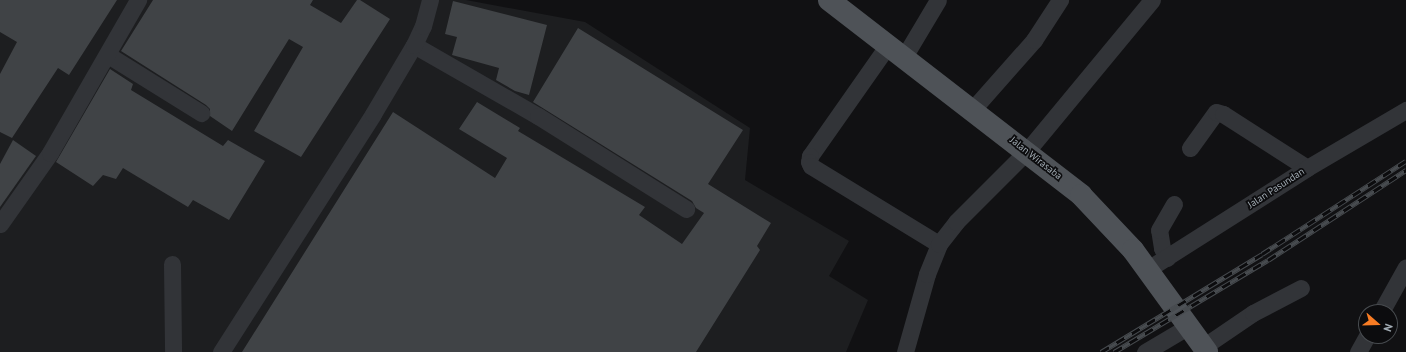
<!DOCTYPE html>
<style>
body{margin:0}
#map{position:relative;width:1406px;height:352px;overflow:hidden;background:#111113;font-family:"PT Sans",sans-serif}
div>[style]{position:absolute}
.built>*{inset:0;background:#1d1e20}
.building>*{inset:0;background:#404346}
.minor>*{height:17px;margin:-8.5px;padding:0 8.5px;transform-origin:8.5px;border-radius:8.5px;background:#323438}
.major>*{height:22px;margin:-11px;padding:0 11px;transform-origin:11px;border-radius:11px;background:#4e5257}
.rail>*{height:4.5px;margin-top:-2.25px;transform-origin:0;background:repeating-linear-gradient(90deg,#0c0c0e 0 9px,#474b4f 0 18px);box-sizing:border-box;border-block:1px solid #474b4f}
span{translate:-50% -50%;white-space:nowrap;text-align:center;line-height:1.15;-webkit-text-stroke:3.5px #0c0c0e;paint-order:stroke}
.street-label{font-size:10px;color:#a2acb4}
.north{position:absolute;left:1358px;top:304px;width:40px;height:40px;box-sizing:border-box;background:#0c0c0e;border:1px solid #484c50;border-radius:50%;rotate:110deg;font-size:11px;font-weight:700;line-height:16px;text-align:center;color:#a2acb4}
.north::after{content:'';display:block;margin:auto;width:14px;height:18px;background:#f87c24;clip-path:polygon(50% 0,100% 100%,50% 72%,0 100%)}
</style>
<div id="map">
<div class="built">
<i style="clip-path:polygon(0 0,466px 0,585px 22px,750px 128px,745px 180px,849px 241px,829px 276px,868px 300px,846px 352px,0 352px)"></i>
</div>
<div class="building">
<i style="clip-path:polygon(0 0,117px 0,69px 75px,58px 68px,12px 138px,0 132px,0 74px,17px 42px,0 32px)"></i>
<i style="clip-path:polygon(153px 0,313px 0,310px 5px,341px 23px,357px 0,360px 0,390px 19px,301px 157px,254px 131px,303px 47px,289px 39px,232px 131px,210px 116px,210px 109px,206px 105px,121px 51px)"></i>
<i style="clip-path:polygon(453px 1px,547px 25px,529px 95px,515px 91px,496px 80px,499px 68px,452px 55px,457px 37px,445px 34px)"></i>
<i style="clip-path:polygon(578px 28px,743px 130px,708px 184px,771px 223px,757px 246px,760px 250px,696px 352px,242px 352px,393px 112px,495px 178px,507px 158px,459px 129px,477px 102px,520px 128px,518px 131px,645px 207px,639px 215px,682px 244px,704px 213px,696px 208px,692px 201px,533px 102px)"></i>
<i style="clip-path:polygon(110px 69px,133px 84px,131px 90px,223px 146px,228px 140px,265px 161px,229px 220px,193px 200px,188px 207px,123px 168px,116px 179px,103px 175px,93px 186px,56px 162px)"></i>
<i style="clip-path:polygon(13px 140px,36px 156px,0 207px,0 164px)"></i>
</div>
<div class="minor">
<i style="left:414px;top:45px;width:143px;rotate:29.8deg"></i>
<i style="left:538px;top:116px;width:175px;rotate:32.1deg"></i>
<i style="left:888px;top:45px;width:136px;rotate:125.1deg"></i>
<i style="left:810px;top:156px;width:6px;rotate:99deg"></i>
<i style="left:809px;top:162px;width:4px;rotate:63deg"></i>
<i style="left:811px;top:166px;width:150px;rotate:31.4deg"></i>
<i style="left:108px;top:55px;width:110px;rotate:31.9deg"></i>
<i style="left:904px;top:57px;width:66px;rotate:-59.2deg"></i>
<i style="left:973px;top:109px;width:92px;rotate:-48.5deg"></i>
<i style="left:1034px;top:40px;width:48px;rotate:-57deg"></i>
<i style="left:1190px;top:148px;width:44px;rotate:-54.2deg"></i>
<i style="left:1216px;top:112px;width:7px;rotate:16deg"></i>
<i style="left:1223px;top:114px;width:100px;rotate:32.7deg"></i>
<i style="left:0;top:224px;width:87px;rotate:-54.8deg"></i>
<i style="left:50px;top:153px;width:177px;rotate:-60.1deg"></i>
<i style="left:1167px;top:258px;width:11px;rotate:-117deg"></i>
<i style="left:1162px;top:248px;width:18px;rotate:-99deg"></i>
<i style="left:1159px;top:230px;width:30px;rotate:-60deg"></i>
<i style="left:172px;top:264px;width:88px;rotate:89.3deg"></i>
<i style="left:1148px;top:269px;width:188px;rotate:-32.4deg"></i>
<i style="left:1307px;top:168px;width:115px;rotate:-30.4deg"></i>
<i style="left:1381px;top:312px;width:51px;rotate:-60.9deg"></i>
<i style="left:1203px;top:347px;width:60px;rotate:-34.2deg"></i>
<i style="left:1253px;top:313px;width:54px;rotate:-27.5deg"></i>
<i style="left:221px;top:352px;width:282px;rotate:-57.4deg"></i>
<i style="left:373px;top:114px;width:80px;rotate:-59.3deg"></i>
<i style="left:414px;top:45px;width:21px;rotate:-65deg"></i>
<i style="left:423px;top:26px;width:27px;rotate:-75deg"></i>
<i style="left:905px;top:352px;width:81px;rotate:-74.2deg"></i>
<i style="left:927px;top:274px;width:32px;rotate:-68deg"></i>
<i style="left:939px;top:244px;width:28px;rotate:-52deg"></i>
<i style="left:956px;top:222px;width:100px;rotate:-45deg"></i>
<i style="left:1027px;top:151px;width:196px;rotate:-50.4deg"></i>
<i style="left:1145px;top:352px;width:51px;rotate:-30.6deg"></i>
<i style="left:1358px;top:352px;width:18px;rotate:-61deg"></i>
</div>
<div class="major">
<i style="left:829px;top:0;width:319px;rotate:37.7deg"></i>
<i style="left:1081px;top:195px;width:76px;rotate:46.6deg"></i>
<i style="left:1133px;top:250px;width:126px;rotate:54deg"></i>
</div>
<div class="rail">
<i style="left:1101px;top:352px;width:188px;rotate:-31.3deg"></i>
<i style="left:1262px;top:254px;width:171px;rotate:-32.9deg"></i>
<i style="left:1114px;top:352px;width:179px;rotate:-30.9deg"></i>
<i style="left:1268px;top:260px;width:165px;rotate:-33.1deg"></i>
</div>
<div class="street-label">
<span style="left:1036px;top:158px;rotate:38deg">Jalan Wirasaba</span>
<span style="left:1276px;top:188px;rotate:-33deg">Jalan Pasundan</span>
</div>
<div class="north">N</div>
</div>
